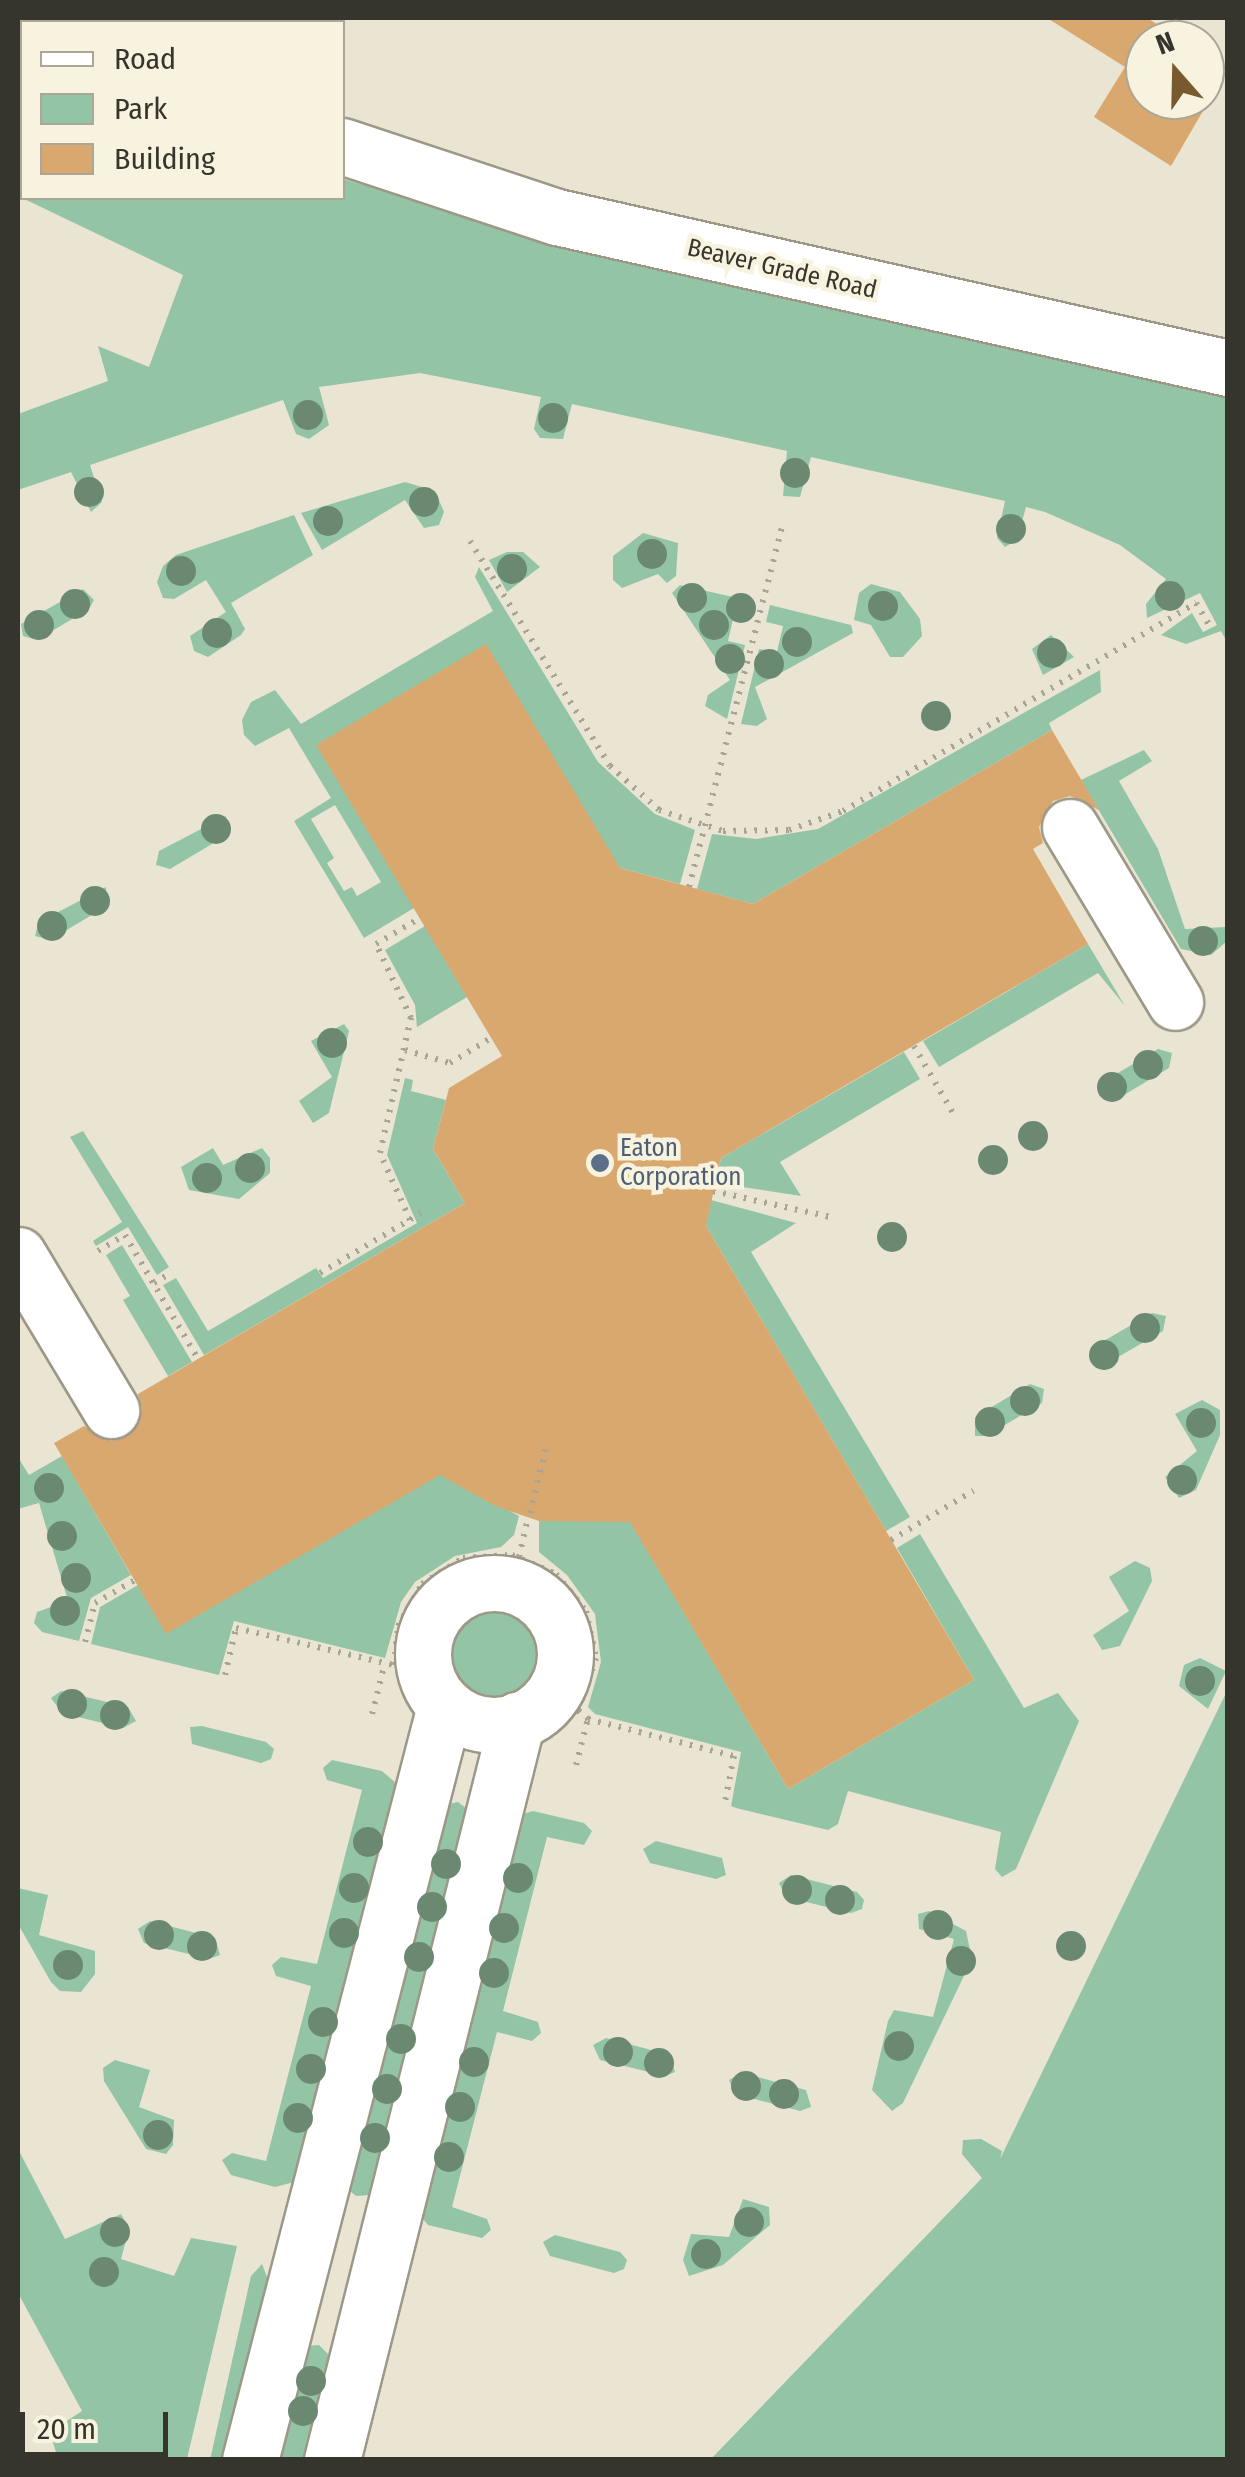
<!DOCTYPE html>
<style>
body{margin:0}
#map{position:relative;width:1245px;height:2477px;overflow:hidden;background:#eae5d2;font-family:"Fira Sans Condensed",sans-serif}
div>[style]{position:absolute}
.green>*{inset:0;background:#93c4a5}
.round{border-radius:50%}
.building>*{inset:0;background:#d9a86f}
.path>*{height:6px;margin-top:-3px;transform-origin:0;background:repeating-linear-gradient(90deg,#a8a596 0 2.5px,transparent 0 10.5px)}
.roads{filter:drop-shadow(2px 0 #9d9886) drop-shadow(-2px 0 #9d9886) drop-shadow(0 2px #9d9886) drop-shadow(0 -2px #9d9886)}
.minor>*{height:55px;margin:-27.5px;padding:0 27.5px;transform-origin:27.5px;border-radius:27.5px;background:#fff}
.minor>.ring{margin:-27.5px;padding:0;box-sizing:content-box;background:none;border:55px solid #fff;border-radius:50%}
.major>*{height:55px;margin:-27.5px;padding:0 27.5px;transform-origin:27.5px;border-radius:27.5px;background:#fff}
.trees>*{width:30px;height:30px;margin:-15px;border-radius:50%;background:#6b8971}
.dots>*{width:28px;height:28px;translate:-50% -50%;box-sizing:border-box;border:5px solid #f7f3df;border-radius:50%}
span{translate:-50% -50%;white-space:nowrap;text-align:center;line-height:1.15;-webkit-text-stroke:9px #f7f3df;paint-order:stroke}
.street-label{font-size:25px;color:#36352d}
.service-label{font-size:25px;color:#4e5e75}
.left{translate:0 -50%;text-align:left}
.frame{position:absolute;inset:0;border:20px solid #36352d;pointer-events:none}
.legend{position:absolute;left:20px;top:20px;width:325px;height:180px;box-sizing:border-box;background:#f7f3df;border:2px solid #aaa798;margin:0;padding:12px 18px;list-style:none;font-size:30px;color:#36352d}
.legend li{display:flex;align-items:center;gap:20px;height:50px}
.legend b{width:50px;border:2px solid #aaa798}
.north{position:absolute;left:1125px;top:20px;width:100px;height:100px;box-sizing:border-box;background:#f7f3df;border:2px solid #aaa798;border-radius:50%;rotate:340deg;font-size:28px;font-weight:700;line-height:40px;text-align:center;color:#36352d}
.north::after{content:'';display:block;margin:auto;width:35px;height:45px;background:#795a2f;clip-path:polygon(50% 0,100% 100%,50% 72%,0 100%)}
.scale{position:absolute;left:20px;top:2412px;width:148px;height:45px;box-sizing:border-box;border:5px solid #36352d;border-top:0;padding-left:12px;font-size:30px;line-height:35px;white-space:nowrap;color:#36352d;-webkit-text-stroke:8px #f7f3df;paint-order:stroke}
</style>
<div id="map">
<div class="green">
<i style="clip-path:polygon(18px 18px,52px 22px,22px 22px,22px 198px,342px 198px,343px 179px,633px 262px,1227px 396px,1227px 642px,1221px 631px,1186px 644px,1161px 635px,1192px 613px,1203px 632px,1217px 625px,1200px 593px,1147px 618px,1146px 604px,1166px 579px,1120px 545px,1045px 512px,1026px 507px,1017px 540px,1005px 547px,997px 538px,1005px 501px,811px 457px,800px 497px,783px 496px,787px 451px,572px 404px,563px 439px,540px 438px,534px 429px,541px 397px,420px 373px,319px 387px,329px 425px,309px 439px,296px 434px,283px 400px,90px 465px,102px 502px,91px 512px,71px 472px,18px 490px,18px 414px,108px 381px,98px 346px,149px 367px,183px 275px,18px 196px)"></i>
<i style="clip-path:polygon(405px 482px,435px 491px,444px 512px,439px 525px,424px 528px,405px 500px,322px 550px,301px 513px)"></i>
<i style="clip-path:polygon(294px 515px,313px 555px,231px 603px,245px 629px,241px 635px,208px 657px,194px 651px,190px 636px,226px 612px,206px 580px,174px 599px,163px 598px,157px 582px,163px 566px,176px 555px)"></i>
<i style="clip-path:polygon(643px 533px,678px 543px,676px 576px,667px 583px,658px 574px,622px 588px,613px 580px,613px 556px)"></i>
<i style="clip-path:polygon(507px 552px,523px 552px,540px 567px,507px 592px,489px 560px)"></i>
<i style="clip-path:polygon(evenodd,479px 567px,598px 762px,655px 814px,695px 830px,680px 884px,620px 868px,414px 908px,364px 938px,294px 821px,331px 798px,289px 728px,255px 746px,244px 735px,242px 720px,251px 702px,275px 690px,301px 724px,493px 611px,475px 577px,479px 567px,335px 805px,381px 882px,357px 896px,352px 887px,344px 891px,327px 863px,334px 858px,311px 819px,335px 805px)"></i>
<i style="clip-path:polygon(871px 584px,900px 592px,920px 619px,922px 636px,903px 657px,890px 657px,871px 625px,854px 620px,859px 593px)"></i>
<i style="clip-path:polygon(680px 585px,755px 602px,751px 618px,734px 615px,728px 641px,745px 645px,727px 719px,705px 706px,708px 695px,730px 680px,672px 593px)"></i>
<i style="clip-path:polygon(83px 589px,94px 600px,89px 609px,37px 640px,23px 636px,21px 624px)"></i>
<i style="clip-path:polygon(770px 605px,851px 625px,853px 633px,755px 687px,767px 719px,757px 726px,741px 724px,759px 649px,777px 652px,783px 626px,766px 622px)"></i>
<i style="clip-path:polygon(1051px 635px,1074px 657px,1043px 675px,1032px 649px)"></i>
<i style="clip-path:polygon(1100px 670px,1101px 692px,1049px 723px,1052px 730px,753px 904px,697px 889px,712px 834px,756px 839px,818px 829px)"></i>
<i style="clip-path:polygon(1144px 750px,1152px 761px,1119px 781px,1158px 849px,1185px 929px,1226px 927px,1226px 942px,1211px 955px,1181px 949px,1081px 780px)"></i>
<i style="clip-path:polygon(226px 816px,227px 835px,170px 869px,156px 865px,159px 851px)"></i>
<i style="clip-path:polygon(106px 887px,107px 906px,50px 940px,35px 936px,39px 922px)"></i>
<i style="clip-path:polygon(425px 926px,467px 997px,417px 1027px,415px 1005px,385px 950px)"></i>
<i style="clip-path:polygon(1088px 944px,1125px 1006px,1098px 973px,939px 1067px,923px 1041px)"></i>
<i style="clip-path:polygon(344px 1024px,349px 1031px,329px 1113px,313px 1123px,299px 1101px,332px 1077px,311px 1041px)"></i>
<i style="clip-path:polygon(1158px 1049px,1172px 1053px,1169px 1068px,1114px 1101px,1099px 1096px,1103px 1082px)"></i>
<i style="clip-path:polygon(904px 1052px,920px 1079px,780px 1162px,801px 1196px,716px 1183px,721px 1158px)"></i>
<i style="clip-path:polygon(405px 1078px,413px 1080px,411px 1091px,446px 1100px,433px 1149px,465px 1203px,204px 1355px,163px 1285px,176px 1278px,208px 1331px,316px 1268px,323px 1278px,417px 1223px,387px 1155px)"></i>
<i style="clip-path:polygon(83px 1131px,169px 1267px,157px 1275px,128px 1227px,96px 1246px,93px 1241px,122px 1222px,70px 1137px)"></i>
<i style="clip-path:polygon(213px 1148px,223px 1165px,262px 1148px,270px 1158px,270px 1173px,239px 1199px,189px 1190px,181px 1167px)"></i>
<i style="clip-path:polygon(711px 1200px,796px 1223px,751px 1252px,910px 1517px,886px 1531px,706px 1226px)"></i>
<i style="clip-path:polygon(122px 1245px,192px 1362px,168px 1376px,123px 1300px,130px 1296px,106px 1255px)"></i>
<i style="clip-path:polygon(1152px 1313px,1166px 1316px,1163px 1331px,1106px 1364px,1092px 1360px,1095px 1346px)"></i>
<i style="clip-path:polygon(1030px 1384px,1044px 1389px,1042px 1403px,986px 1436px,975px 1436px,975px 1417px)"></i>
<i style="clip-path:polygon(1202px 1400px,1220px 1410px,1220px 1435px,1196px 1490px,1179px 1498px,1165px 1477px,1197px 1451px,1175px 1414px)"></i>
<i style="clip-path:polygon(62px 1456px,131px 1575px,91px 1598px,79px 1641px,42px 1632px,34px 1623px,37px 1612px,68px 1601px,39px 1503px,18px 1509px,18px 1457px,29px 1475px)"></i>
<i style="clip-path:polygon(439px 1472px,519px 1516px,514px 1535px,501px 1547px,455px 1556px,415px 1582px,401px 1602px,385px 1658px,234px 1621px,219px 1675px,91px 1644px,100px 1607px,138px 1585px)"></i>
<i style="clip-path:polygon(539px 1521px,630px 1521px,788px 1789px,974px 1680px,897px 1548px,920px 1534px,1024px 1708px,1058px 1693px,1079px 1721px,1016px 1869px,1002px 1877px,995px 1869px,1001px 1832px,848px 1791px,838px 1824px,828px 1830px,736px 1808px,731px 1806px,741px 1752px,595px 1714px,588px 1707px,601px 1662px,595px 1614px,567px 1575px,539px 1552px)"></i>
<i style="clip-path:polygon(1135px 1561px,1150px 1568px,1152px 1581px,1120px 1646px,1102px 1650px,1093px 1635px,1129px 1611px,1109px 1577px)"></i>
<i class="round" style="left:451px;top:1611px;width:88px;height:88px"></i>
<i style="clip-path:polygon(1200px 1658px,1226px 1671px,1208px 1709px,1179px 1686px,1184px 1665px)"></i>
<i style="clip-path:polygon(61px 1691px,128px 1707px,136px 1721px,123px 1728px,62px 1713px,51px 1698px)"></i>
<i style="clip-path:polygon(1227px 1691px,1227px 2459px,711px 2459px,982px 2178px,962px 2154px,963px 2140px,981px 2139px,1002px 2151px,1000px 2159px)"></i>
<i style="clip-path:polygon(202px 1726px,266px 1742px,274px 1749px,271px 1759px,261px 1763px,192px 1744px,190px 1727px)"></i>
<i style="clip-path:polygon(332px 1760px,382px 1771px,397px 1784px,294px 2182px,275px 2187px,231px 2175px,222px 2160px,232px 2153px,266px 2161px,311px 1986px,276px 1976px,272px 1965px,281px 1957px,317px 1964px,362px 1790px,327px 1780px,323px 1768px)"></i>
<i style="clip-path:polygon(458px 1802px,471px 1812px,371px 2195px,356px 2196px,345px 2187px,444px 1805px)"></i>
<i style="clip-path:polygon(533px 1811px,584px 1823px,592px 1831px,584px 1845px,547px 1837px,503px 2011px,538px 2022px,541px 2033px,532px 2041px,497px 2032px,452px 2207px,487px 2219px,491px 2230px,482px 2238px,428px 2225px,418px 2213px,519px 1815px)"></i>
<i style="clip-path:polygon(656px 1841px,722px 1858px,726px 1875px,716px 1879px,650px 1863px,643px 1849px)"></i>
<i style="clip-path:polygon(791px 1875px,857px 1892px,864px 1900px,862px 1909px,851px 1913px,786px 1897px,779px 1883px)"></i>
<i style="clip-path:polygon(18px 1888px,48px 1895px,39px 1935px,95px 1951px,95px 1974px,81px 1992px,60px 1991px,51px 1982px,18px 1924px)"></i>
<i style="clip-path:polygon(929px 1911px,966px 1931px,972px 1959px,903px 2103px,892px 2111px,872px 2090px,888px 2021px,894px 2010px,933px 2017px,954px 1939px,919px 1929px,918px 1914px)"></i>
<i style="clip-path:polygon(150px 1921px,215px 1938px,220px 1955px,209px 1959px,144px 1943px,138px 1929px)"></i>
<i style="clip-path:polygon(606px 2038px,670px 2055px,675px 2072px,665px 2076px,600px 2060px,593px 2045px)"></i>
<i style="clip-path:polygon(115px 2060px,150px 2070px,139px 2107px,174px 2120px,173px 2145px,166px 2154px,146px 2149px,104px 2081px,103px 2068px)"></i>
<i style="clip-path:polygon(742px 2073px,806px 2090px,811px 2107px,800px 2111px,735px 2094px,729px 2080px)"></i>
<i style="clip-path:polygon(18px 2149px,65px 2239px,121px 2214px,129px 2229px,121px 2259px,174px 2276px,191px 2238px,237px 2246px,187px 2459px,58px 2459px,50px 2432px,82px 2411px,18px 2293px)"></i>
<i style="clip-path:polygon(743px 2199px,769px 2207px,770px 2225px,723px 2265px,689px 2276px,683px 2260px,691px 2234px,729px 2237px)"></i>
<i style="clip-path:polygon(555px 2235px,620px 2252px,627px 2260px,624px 2269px,614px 2273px,550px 2256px,543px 2242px)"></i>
<i style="clip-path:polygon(262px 2264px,269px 2282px,228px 2459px,210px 2460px,251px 2276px)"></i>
<i style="clip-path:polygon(319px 2345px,332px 2358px,308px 2459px,272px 2460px,306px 2346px)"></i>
</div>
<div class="building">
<i style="clip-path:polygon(1047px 18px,1147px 18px,1183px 40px,1145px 40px,1145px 100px,1205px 100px,1205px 54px,1228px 68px,1171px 166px,1094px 117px,1125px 67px)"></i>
<i style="clip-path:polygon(486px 644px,620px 868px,753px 904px,1052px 730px,1099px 810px,1070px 796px,1053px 801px,1039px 827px,1043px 843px,1033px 849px,1088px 944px,721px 1158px,706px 1226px,974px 1680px,788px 1789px,630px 1522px,539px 1521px,495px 1506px,440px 1475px,166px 1634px,54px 1443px,84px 1426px,111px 1441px,128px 1436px,142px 1410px,138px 1394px,465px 1203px,433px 1149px,446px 1100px,449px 1088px,502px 1056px,316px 745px)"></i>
</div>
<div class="path">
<i style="left:470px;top:541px;width:265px;rotate:58.1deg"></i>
<i style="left:610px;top:766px;width:66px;rotate:41.9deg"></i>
<i style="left:659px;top:810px;width:67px;rotate:18.2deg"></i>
<i style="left:723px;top:831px;width:66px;rotate:-0.9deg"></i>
<i style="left:789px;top:830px;width:57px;rotate:-19.4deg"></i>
<i style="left:843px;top:811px;width:410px;rotate:-30.5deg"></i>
<i style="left:1196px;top:603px;width:29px;rotate:59deg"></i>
<i style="left:689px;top:887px;width:372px;rotate:-75.5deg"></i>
<i style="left:914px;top:1046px;width:78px;rotate:59.8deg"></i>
<i style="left:405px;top:1050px;width:47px;rotate:16.1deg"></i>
<i style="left:450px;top:1063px;width:48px;rotate:-31.4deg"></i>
<i style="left:713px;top:1191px;width:120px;rotate:12.5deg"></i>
<i style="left:410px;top:1220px;width:73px;rotate:-114.1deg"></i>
<i style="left:380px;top:1153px;width:139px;rotate:-77.1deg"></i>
<i style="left:411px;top:1018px;width:82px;rotate:-115.3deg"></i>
<i style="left:376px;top:944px;width:51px;rotate:-30.6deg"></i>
<i style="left:98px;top:1251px;width:31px;rotate:-31deg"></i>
<i style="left:125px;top:1235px;width:144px;rotate:59.5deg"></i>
<i style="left:320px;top:1273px;width:117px;rotate:-30.7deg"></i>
<i style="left:154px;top:1283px;width:21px;rotate:-31deg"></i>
<i style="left:530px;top:1513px;width:71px;rotate:-76.2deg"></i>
<i style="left:891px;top:1540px;width:96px;rotate:-30.9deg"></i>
<i style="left:519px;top:1557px;width:40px;rotate:-77deg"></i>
<i style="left:85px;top:1642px;width:40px;rotate:-75.6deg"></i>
<i style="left:95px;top:1603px;width:46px;rotate:-29.9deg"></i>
<i style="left:225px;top:1675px;width:48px;rotate:-76.8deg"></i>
<i style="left:236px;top:1628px;width:162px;rotate:13.2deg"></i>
<i style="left:394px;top:1665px;width:39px;rotate:-84deg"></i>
<i style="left:398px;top:1626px;width:48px;rotate:-60.3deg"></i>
<i style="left:422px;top:1584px;width:49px;rotate:-32.4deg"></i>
<i style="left:463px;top:1558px;width:49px;rotate:-3.5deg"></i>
<i style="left:512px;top:1555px;width:48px;rotate:23.4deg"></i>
<i style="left:556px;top:1574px;width:48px;rotate:51deg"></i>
<i style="left:586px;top:1611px;width:48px;rotate:78deg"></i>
<i style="left:596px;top:1658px;width:56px;rotate:108.8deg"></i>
<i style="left:578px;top:1711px;width:13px;rotate:39deg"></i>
<i style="left:588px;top:1719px;width:151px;rotate:14.2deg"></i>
<i style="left:734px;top:1756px;width:47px;rotate:101.1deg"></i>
<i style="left:372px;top:1714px;width:49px;rotate:-75.7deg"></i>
<i style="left:576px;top:1765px;width:48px;rotate:-75.4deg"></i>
</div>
<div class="roads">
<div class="minor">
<i style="left:1070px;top:827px;width:204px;rotate:59deg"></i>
<i style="left:18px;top:1255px;width:181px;rotate:59deg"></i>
<i class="ring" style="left:423px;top:1583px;width:87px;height:87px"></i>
<i style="left:250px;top:2460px;width:779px;rotate:-75.5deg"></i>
<i style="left:332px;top:2460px;width:763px;rotate:-75.96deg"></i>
</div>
<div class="major">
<i style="left:98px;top:18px;width:9px;rotate:27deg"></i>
<i style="left:342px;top:146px;width:226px;rotate:18.3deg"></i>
<i style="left:557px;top:217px;width:688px;rotate:12.68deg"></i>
</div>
</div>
<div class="trees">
<i style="left:308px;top:415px"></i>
<i style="left:553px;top:418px"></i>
<i style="left:795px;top:473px"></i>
<i style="left:89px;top:492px"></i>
<i style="left:424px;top:502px"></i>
<i style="left:328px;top:521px"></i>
<i style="left:1011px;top:529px"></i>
<i style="left:652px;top:554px"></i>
<i style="left:512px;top:569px"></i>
<i style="left:181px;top:571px"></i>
<i style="left:1170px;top:596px"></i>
<i style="left:692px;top:598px"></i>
<i style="left:75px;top:604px"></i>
<i style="left:883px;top:606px"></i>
<i style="left:741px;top:608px"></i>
<i style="left:39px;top:625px"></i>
<i style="left:714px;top:625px"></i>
<i style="left:217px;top:633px"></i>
<i style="left:797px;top:642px"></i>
<i style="left:1052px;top:653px"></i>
<i style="left:730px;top:659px"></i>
<i style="left:769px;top:664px"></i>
<i style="left:936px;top:716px"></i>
<i style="left:216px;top:829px"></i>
<i style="left:95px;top:901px"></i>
<i style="left:52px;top:926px"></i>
<i style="left:1203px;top:941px"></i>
<i style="left:332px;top:1043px"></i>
<i style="left:1148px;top:1065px"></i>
<i style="left:1112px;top:1087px"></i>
<i style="left:1033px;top:1136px"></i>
<i style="left:993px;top:1160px"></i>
<i style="left:250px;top:1168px"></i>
<i style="left:207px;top:1178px"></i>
<i style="left:892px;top:1237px"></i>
<i style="left:1145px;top:1328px"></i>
<i style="left:1104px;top:1355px"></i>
<i style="left:1025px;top:1401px"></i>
<i style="left:990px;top:1422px"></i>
<i style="left:1201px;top:1423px"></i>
<i style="left:1182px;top:1480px"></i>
<i style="left:49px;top:1488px"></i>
<i style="left:62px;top:1536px"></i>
<i style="left:76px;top:1578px"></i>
<i style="left:65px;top:1611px"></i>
<i style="left:1200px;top:1681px"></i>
<i style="left:72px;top:1704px"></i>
<i style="left:115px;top:1715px"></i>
<i style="left:368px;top:1842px"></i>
<i style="left:446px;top:1864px"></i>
<i style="left:518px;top:1878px"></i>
<i style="left:354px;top:1888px"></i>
<i style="left:797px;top:1890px"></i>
<i style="left:840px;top:1900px"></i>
<i style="left:432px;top:1907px"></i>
<i style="left:938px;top:1925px"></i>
<i style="left:504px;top:1928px"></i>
<i style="left:344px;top:1933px"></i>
<i style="left:159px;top:1935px"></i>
<i style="left:202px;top:1946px"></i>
<i style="left:1071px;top:1946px"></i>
<i style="left:419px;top:1957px"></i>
<i style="left:961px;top:1961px"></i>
<i style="left:68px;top:1965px"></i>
<i style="left:494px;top:1973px"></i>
<i style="left:323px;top:2022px"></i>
<i style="left:401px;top:2039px"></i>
<i style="left:899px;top:2046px"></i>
<i style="left:618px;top:2052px"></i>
<i style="left:474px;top:2062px"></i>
<i style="left:659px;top:2063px"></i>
<i style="left:311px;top:2069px"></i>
<i style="left:746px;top:2086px"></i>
<i style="left:387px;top:2089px"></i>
<i style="left:784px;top:2094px"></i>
<i style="left:460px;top:2107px"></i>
<i style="left:298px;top:2118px"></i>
<i style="left:158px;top:2135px"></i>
<i style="left:375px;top:2138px"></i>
<i style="left:449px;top:2157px"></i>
<i style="left:749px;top:2222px"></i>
<i style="left:115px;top:2232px"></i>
<i style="left:706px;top:2254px"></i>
<i style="left:104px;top:2272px"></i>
<i style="left:311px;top:2381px"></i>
<i style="left:303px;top:2411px"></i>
</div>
<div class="dots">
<i style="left:600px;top:1163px;background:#5c6f8a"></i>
</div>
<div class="street-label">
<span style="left:782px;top:269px;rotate:13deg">Beaver Grade Road</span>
</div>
<div class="service-label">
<span class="left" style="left:620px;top:1163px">Eaton<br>Corporation</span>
</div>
<div class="frame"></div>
<ul class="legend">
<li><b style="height:12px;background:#fff"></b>Road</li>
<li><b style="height:28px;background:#93c4a5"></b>Park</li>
<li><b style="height:28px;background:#d9a86f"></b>Building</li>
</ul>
<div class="north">N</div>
<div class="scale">20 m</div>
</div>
